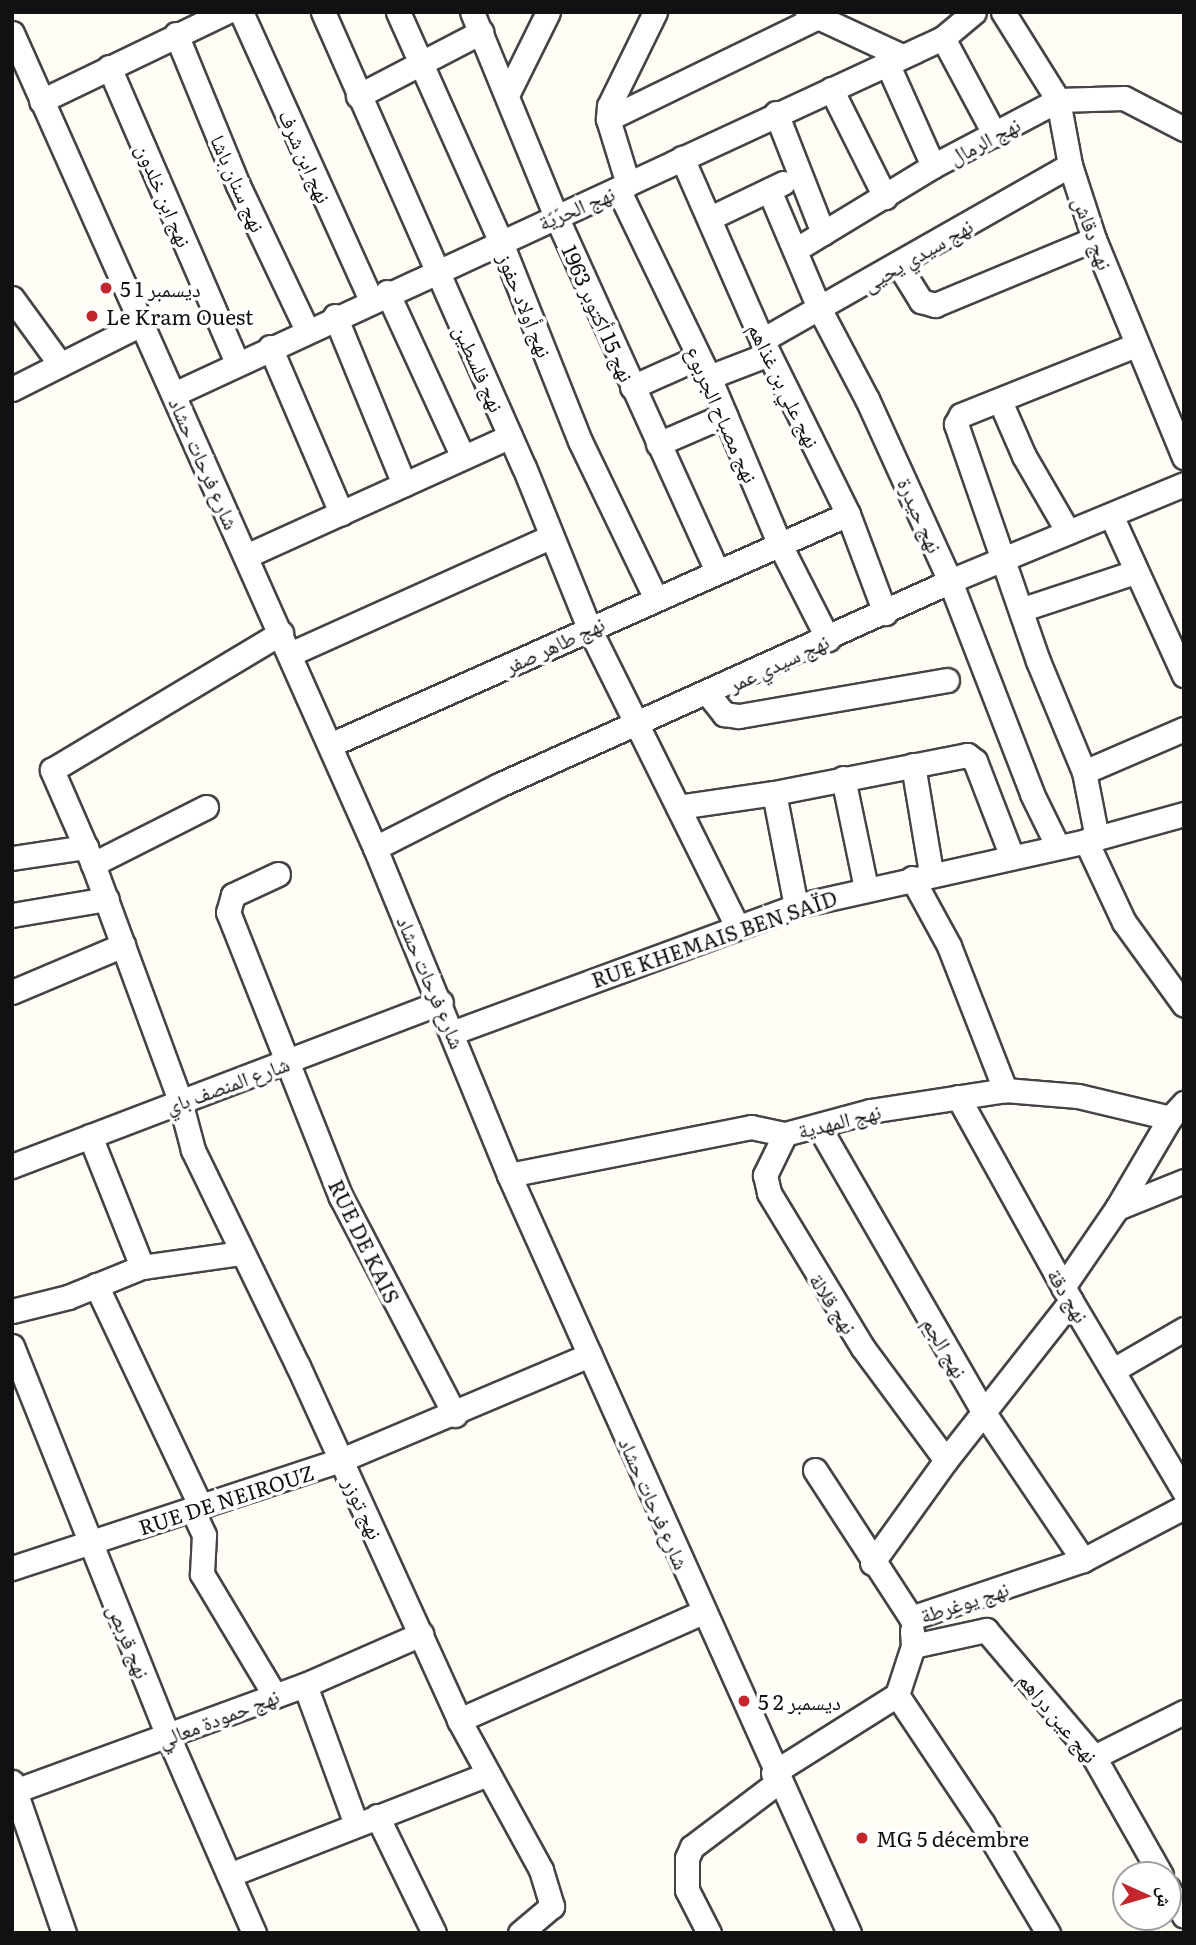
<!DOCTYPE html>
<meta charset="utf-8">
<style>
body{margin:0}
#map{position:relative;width:1196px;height:1945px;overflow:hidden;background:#fffdf5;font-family:Literata,"Noto Naskh Arabic",serif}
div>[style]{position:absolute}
.roads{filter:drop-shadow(2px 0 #444) drop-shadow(-2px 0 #444) drop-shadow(0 2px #444) drop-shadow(0 -2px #444)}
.minor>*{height:23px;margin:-11.5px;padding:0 11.5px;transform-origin:11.5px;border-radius:11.5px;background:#fff}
.dots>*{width:19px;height:19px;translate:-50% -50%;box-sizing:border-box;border:4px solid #fff;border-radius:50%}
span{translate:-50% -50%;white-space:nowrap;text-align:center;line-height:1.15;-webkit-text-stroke:7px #fff;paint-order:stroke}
.street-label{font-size:21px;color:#111}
.poi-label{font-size:21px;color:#111}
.left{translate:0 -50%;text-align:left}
.frame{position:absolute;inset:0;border:14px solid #111;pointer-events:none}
.north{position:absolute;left:1112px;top:1861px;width:70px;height:70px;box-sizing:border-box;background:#fff;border:2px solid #a0a0a0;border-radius:50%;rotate:94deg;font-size:19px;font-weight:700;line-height:28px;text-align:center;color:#111}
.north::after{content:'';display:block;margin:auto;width:24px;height:32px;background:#c4262e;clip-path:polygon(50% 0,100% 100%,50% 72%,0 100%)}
</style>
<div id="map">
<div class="roads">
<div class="minor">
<i style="left:241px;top:12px;width:316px;rotate:65.7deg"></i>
<i style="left:323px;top:12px;width:497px;rotate:66.2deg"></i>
<i style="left:524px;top:467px;width:174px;rotate:68deg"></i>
<i style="left:589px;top:628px;width:333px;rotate:63.6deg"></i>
<i style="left:398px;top:12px;width:250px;rotate:65.9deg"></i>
<i style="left:500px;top:240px;width:216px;rotate:68.3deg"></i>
<i style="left:580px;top:441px;width:173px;rotate:64.3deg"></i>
<i style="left:472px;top:12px;width:218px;rotate:67.7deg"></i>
<i style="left:555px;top:214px;width:392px;rotate:65.6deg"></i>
<i style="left:807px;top:12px;width:105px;rotate:24.9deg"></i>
<i style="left:1003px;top:12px;width:104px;rotate:58deg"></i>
<i style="left:1058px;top:100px;width:66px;rotate:79.5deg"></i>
<i style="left:1070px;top:165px;width:78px;rotate:72deg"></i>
<i style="left:1094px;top:239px;width:236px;rotate:67.6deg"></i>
<i style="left:12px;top:33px;width:892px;rotate:65.99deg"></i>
<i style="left:375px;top:848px;width:353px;rotate:67.7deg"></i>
<i style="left:509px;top:1175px;width:831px;rotate:65.84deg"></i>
<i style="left:176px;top:34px;width:163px;rotate:67.7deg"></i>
<i style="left:238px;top:185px;width:161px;rotate:64.6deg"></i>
<i style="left:943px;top:38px;width:110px;rotate:61.8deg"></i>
<i style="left:887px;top:63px;width:113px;rotate:65.9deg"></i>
<i style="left:109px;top:67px;width:322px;rotate:66.6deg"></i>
<i style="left:831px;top:89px;width:121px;rotate:63.4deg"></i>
<i style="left:508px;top:93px;width:90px;rotate:-63.7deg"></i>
<i style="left:358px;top:96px;width:139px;rotate:-27.5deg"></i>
<i style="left:41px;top:101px;width:205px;rotate:-25.7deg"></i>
<i style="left:776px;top:113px;width:129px;rotate:68.6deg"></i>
<i style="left:608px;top:119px;width:233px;rotate:-25.9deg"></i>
<i style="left:682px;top:158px;width:199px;rotate:66.3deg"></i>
<i style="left:762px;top:340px;width:194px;rotate:63.7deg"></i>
<i style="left:848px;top:514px;width:106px;rotate:69.5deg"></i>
<i style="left:628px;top:184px;width:68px;rotate:-107.1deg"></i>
<i style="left:608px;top:119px;width:13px;rotate:-86deg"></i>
<i style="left:609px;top:106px;width:105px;rotate:-63.9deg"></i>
<i style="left:618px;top:189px;width:209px;rotate:64.2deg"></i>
<i style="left:709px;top:377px;width:180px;rotate:67.1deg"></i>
<i style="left:779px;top:543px;width:108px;rotate:63deg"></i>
<i style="left:769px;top:190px;width:130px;rotate:67deg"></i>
<i style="left:820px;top:310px;width:101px;rotate:62.2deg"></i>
<i style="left:867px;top:399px;width:200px;rotate:65.5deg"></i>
<i style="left:950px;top:581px;width:228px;rotate:68.9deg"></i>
<i style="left:1032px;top:794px;width:59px;rotate:63.9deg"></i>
<i style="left:710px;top:218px;width:81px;rotate:-25.6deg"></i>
<i style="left:795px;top:250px;width:162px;rotate:-31.3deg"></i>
<i style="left:933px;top:166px;width:141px;rotate:-27.8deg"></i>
<i style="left:1058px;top:100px;width:66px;rotate:-1.7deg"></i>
<i style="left:1124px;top:98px;width:68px;rotate:27.3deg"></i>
<i style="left:898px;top:264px;width:44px;rotate:58.1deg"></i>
<i style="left:921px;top:301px;width:15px;rotate:16deg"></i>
<i style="left:935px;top:305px;width:172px;rotate:-22.5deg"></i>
<i style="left:387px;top:292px;width:182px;rotate:65.3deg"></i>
<i style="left:12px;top:298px;width:82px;rotate:54deg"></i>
<i style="left:335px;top:316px;width:182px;rotate:67.7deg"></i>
<i style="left:762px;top:340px;width:354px;rotate:-29.6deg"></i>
<i style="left:270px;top:347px;width:181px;rotate:66.8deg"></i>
<i style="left:709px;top:377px;width:64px;rotate:-21deg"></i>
<i style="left:632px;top:387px;width:73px;rotate:-24.1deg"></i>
<i style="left:12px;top:389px;width:144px;rotate:-26.7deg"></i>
<i style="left:174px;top:394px;width:847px;rotate:-24.84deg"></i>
<i style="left:943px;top:38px;width:40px;rotate:-40deg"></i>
<i style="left:1000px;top:401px;width:60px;rotate:66.4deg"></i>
<i style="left:1024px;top:456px;width:88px;rotate:59.9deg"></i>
<i style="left:658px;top:444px;width:73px;rotate:-23.4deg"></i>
<i style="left:1111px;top:515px;width:176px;rotate:65.5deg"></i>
<i style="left:246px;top:556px;width:290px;rotate:-24.4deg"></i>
<i style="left:1023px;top:609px;width:118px;rotate:-18.3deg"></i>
<i style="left:290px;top:654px;width:287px;rotate:-24.2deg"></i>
<i style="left:708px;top:694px;width:26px;rotate:51deg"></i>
<i style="left:724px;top:714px;width:15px;rotate:8deg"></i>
<i style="left:739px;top:716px;width:211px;rotate:-9.8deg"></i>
<i style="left:330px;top:745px;width:567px;rotate:-24.03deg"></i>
<i style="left:913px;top:765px;width:109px;rotate:80.5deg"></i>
<i style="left:1084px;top:772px;width:109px;rotate:-23.3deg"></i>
<i style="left:843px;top:778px;width:112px;rotate:78.2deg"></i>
<i style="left:774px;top:793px;width:115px;rotate:79deg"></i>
<i style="left:206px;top:807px;width:127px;rotate:153.2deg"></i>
<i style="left:93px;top:864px;width:252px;rotate:69.8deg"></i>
<i style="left:180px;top:1101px;width:51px;rotate:75.1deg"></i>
<i style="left:193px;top:1150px;width:240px;rotate:64.1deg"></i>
<i style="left:298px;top:1366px;width:389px;rotate:65.5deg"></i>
<i style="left:459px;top:1720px;width:171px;rotate:61.3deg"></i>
<i style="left:541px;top:1870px;width:38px;rotate:73deg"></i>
<i style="left:552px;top:1906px;width:42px;rotate:139.8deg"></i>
<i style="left:678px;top:807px;width:97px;rotate:-8.3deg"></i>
<i style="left:774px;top:793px;width:197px;rotate:-11.1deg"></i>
<i style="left:967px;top:755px;width:10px;rotate:37deg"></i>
<i style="left:975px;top:761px;width:103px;rotate:68.9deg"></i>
<i style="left:1097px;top:838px;width:67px;rotate:-101.1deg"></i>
<i style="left:1084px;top:772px;width:120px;rotate:-112.5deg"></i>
<i style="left:1038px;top:661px;width:251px;rotate:-109.1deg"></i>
<i style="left:956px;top:424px;width:10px;rotate:-61deg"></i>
<i style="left:961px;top:415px;width:188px;rotate:-21.8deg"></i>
<i style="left:1086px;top:841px;width:89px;rotate:64.9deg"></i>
<i style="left:1124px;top:922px;width:102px;rotate:54.1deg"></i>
<i style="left:375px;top:848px;width:139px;rotate:-26.9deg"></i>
<i style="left:499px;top:785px;width:495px;rotate:-24.3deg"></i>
<i style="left:950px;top:581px;width:253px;rotate:-22.5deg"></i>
<i style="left:12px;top:858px;width:75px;rotate:-8.5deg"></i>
<i style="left:93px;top:864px;width:103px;rotate:-113.6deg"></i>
<i style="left:52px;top:770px;width:267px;rotate:-30.9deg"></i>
<i style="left:278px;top:874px;width:50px;rotate:155deg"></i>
<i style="left:233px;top:895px;width:18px;rotate:106deg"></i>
<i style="left:228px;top:912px;width:307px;rotate:68.4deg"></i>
<i style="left:341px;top:1197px;width:246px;rotate:62.4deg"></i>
<i style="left:912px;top:878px;width:77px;rotate:61.4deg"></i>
<i style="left:949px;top:946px;width:155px;rotate:68.7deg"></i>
<i style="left:12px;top:915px;width:96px;rotate:-9.6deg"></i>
<i style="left:12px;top:992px;width:121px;rotate:-22.9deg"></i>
<i style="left:454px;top:1032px;width:364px;rotate:-20.2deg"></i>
<i style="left:796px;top:906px;width:297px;rotate:-12.6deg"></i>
<i style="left:1086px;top:841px;width:102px;rotate:-15.4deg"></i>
<i style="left:958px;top:1097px;width:233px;rotate:61deg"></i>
<i style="left:1071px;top:1301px;width:221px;rotate:59.3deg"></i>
<i style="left:819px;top:1127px;width:330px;rotate:60deg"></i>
<i style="left:984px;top:1413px;width:177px;rotate:56deg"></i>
<i style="left:785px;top:1134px;width:46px;rotate:116deg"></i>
<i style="left:765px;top:1175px;width:18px;rotate:77deg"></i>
<i style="left:769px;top:1193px;width:181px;rotate:58.8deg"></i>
<i style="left:863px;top:1348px;width:139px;rotate:53.5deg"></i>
<i style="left:90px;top:1136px;width:141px;rotate:68.3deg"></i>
<i style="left:12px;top:1166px;width:459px;rotate:-20.9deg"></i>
<i style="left:509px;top:1175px;width:247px;rotate:-11.2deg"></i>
<i style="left:751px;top:1127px;width:35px;rotate:12deg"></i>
<i style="left:785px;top:1134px;width:88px;rotate:-15.1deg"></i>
<i style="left:870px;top:1111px;width:137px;rotate:-8.8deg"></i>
<i style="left:1005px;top:1090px;width:73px;rotate:4.7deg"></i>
<i style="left:1078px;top:1096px;width:95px;rotate:13.4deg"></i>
<i style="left:1117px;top:1208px;width:72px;rotate:-21.9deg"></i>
<i style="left:96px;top:1285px;width:243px;rotate:64.7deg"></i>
<i style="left:1063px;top:1287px;width:96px;rotate:-55.6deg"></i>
<i style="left:1117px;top:1208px;width:104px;rotate:-59.5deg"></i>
<i style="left:1170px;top:1118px;width:21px;rotate:-47deg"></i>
<i style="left:12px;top:1311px;width:58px;rotate:-14deg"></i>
<i style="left:68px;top:1297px;width:80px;rotate:-22.1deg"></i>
<i style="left:142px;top:1267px;width:99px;rotate:-8.1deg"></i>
<i style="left:12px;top:1346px;width:420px;rotate:68.2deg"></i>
<i style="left:168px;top:1736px;width:215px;rotate:66.4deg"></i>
<i style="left:1115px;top:1369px;width:80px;rotate:-30.1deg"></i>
<i style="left:815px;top:1470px;width:176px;rotate:57deg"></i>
<i style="left:192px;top:1509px;width:29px;rotate:65deg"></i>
<i style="left:204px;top:1535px;width:39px;rotate:93deg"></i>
<i style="left:202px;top:1574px;width:142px;rotate:59.1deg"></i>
<i style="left:872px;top:1563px;width:127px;rotate:-54.3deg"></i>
<i style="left:946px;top:1460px;width:202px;rotate:-51.8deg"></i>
<i style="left:12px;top:1568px;width:346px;rotate:-18.2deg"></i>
<i style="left:341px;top:1460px;width:270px;rotate:-22.9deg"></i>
<i style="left:911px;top:1618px;width:182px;rotate:-18.6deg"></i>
<i style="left:1083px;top:1560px;width:114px;rotate:-27.7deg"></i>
<i style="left:913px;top:1646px;width:75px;rotate:-12.4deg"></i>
<i style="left:986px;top:1630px;width:167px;rotate:49.6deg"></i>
<i style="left:1094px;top:1757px;width:136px;rotate:60.4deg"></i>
<i style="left:305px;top:1685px;width:148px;rotate:69.9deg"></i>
<i style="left:897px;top:1695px;width:155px;rotate:56.3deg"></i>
<i style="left:983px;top:1824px;width:127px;rotate:59.2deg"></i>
<i style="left:459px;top:1720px;width:267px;rotate:-23.9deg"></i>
<i style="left:1094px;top:1757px;width:101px;rotate:-26.6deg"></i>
<i style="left:773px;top:1773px;width:146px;rotate:-32.2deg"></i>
<i style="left:897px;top:1695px;width:52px;rotate:-71.9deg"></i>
<i style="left:913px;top:1646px;width:15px;rotate:-94deg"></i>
<i style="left:12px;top:1782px;width:160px;rotate:71deg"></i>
<i style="left:12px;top:1792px;width:312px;rotate:-20.1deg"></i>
<i style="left:305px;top:1685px;width:127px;rotate:-23.7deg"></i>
<i style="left:377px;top:1816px;width:130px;rotate:64deg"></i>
<i style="left:229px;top:1875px;width:275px;rotate:-21.3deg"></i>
<i style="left:1168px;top:1888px;width:32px;rotate:60deg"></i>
<i style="left:709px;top:1933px;width:48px;rotate:-117.1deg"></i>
<i style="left:687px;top:1890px;width:32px;rotate:-90deg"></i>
<i style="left:687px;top:1858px;width:12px;rotate:-66deg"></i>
<i style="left:692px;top:1847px;width:108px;rotate:-37.1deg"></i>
</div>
</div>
<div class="dots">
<i style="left:106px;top:288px;background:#c4262e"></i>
<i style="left:92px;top:316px;background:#c4262e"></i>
<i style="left:744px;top:1701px;background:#c4262e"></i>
<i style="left:862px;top:1838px;background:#c4262e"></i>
</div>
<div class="street-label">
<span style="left:984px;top:140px;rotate:-28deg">نهج الرمال</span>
<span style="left:306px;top:156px;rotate:66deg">نهج ابن شرف</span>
<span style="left:239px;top:183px;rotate:66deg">نهج سنان باشا</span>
<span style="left:165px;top:195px;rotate:67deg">نهج ابن خلدون</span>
<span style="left:576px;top:207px;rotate:-23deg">نهج الحرّيّة</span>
<span style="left:1094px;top:233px;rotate:70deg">نهج دقاش</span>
<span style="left:917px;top:254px;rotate:-30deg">نهج سيدي يحيى</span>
<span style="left:526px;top:305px;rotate:68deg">نهج أولاد حفوز</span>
<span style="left:599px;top:313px;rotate:66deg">نهج 15 أكتوبر 1963</span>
<span style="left:480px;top:368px;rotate:66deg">نهج فلسطين</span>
<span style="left:785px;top:385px;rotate:64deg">نهج علي بن غذاهم</span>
<span style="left:723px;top:414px;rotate:66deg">نهج مصباح الجربوع</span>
<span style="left:205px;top:463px;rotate:66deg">شارع فرحات حشاد</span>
<span style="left:921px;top:515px;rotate:66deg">نهج حيدرة</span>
<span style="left:554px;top:644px;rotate:-25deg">نهج طاهر صفر</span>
<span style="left:778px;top:662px;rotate:-25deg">نهج سيدي عمر</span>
<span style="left:714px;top:938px;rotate:-19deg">RUE KHEMAIS BEN SAÏD</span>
<span style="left:432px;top:982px;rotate:67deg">شارع فرحات حشاد</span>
<span style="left:227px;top:1084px;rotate:-20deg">شارع المنصف باي</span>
<span style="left:839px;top:1120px;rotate:-14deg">نهج المهدية</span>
<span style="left:365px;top:1241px;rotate:64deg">RUE DE KAIS</span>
<span style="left:1069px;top:1295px;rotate:59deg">نهج دقة</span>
<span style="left:834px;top:1303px;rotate:57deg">نهج قلالة</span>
<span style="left:946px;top:1347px;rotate:60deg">نهج الجم</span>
<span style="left:226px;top:1499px;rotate:-18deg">RUE DE NEIROUZ</span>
<span style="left:655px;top:1503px;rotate:66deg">شارع فرحات حشاد</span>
<span style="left:364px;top:1508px;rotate:65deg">نهج توزر</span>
<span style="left:964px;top:1601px;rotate:-18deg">نهج يوغرطة</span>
<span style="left:130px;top:1641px;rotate:68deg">نهج قربص</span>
<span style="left:218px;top:1717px;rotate:-21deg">نهج حمودة معالي</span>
<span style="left:1059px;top:1717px;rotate:50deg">نهج عين دراهم</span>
</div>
<div class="poi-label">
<span class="left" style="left:120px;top:288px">5 ديسمبر 1</span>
<span class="left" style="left:106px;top:316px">Le Kram Ouest</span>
<span class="left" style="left:758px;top:1701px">5 ديسمبر 2</span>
<span class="left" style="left:876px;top:1838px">MG 5 décembre</span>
</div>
<div class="frame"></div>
<div class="north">ش</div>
</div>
